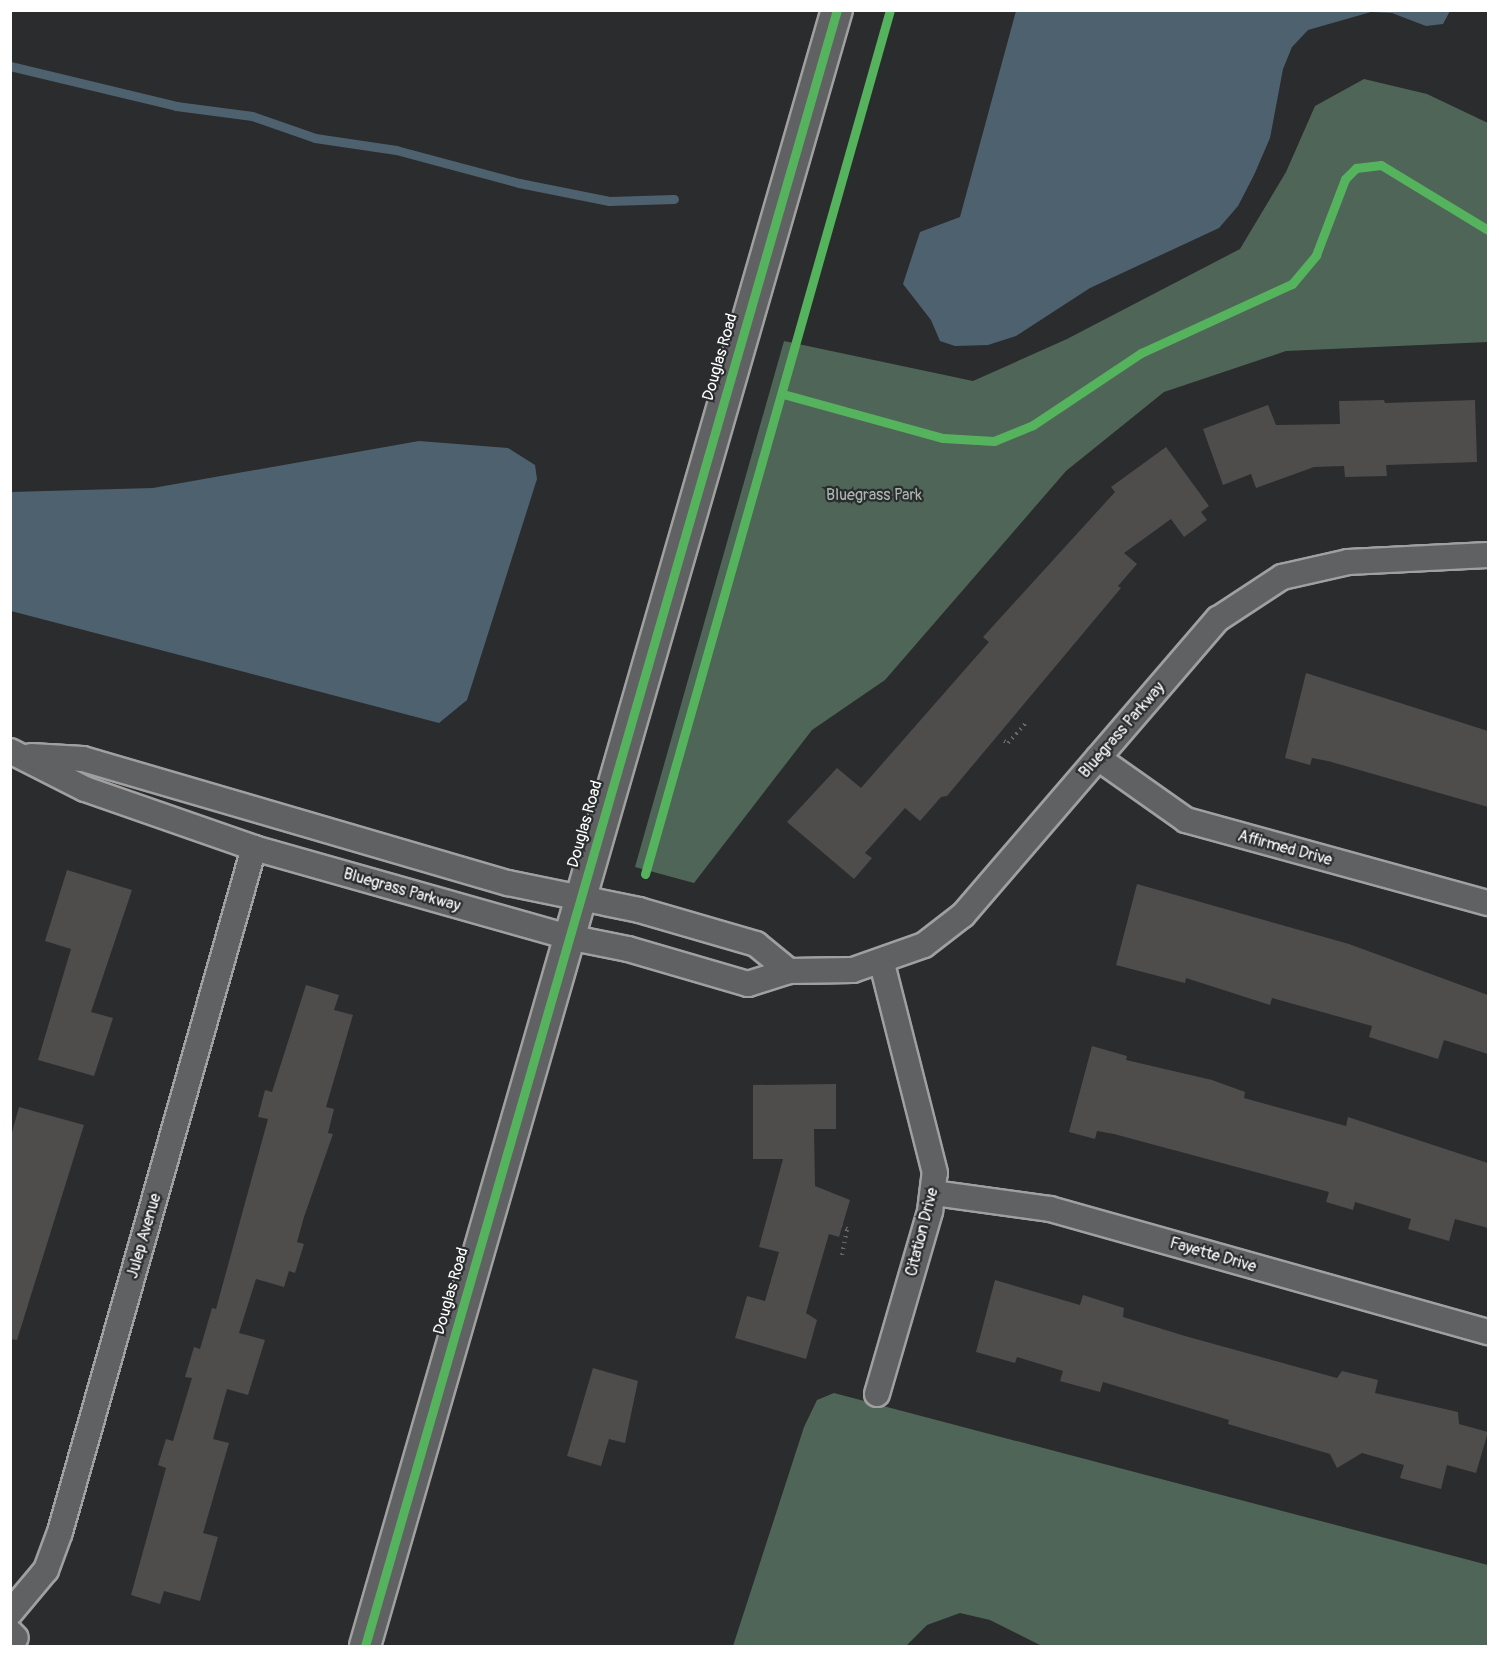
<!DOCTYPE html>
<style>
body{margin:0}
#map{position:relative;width:1499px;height:1657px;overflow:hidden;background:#2b2c2d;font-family:Pangolin,sans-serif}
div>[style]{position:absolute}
.green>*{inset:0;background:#4e6557}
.water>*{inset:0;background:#4e616f}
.stream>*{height:9px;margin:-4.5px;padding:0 4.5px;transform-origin:4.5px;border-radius:4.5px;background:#4e616f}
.building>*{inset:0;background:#4f4c4c}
.path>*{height:4px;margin-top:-2px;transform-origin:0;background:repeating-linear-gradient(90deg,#686969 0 1.5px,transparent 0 6px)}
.roads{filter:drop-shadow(2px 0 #a0a0a0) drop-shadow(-2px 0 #a0a0a0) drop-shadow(0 2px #a0a0a0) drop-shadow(0 -2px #a0a0a0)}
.minor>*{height:24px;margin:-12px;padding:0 12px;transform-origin:12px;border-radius:12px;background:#606162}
.tertiary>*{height:30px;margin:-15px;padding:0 15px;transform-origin:15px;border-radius:15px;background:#606162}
.cycleway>*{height:9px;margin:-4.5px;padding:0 4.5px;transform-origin:4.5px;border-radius:4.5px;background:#56b35d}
span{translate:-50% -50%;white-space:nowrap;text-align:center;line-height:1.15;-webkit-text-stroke:4.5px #2a2d2e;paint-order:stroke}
.street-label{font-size:16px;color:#fff}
.park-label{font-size:16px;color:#aab6ae}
.frame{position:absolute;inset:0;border:12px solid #fff;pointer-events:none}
</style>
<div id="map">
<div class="green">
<i style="clip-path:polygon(1364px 79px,1427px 94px,1488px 123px,1488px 342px,1286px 351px,1164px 392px,1066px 471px,885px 680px,812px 730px,694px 883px,635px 867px,784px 341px,973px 381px,1067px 339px,1240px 249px,1286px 172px,1315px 106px)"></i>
<i style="clip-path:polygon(834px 1393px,1488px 1565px,1488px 1646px,1042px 1646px,990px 1620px,960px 1613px,927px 1625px,906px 1646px,733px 1646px,804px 1427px,817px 1400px)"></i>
</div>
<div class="water">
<i style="clip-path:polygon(1016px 11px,1450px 10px,1450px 11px,1443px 24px,1426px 26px,1392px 13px,1371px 12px,1308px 30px,1292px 47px,1283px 69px,1270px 138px,1254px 175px,1238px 206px,1219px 228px,1090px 288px,1016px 336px,988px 345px,955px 346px,940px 341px,931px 320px,903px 284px,920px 232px,960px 217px)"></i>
<i style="clip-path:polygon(419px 441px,508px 448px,535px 465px,537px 479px,467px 700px,439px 723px,11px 611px,11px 492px,153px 488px)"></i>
</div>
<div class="stream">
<i style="left:10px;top:66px;width:171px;rotate:13.5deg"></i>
<i style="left:176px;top:106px;width:77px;rotate:7.5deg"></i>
<i style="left:252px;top:116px;width:67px;rotate:19.2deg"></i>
<i style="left:315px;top:138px;width:82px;rotate:8.4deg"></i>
<i style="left:396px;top:150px;width:127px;rotate:15deg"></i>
<i style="left:519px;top:183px;width:92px;rotate:11.3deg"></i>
<i style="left:609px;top:201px;width:65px;rotate:-1.8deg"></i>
</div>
<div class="building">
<i style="clip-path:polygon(1384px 400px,1385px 403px,1475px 400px,1477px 462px,1386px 465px,1387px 476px,1345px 477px,1344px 466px,1314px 467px,1256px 488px,1251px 474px,1223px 485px,1203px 429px,1268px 405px,1276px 425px,1340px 424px,1339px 401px)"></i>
<i style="clip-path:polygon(1166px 447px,1209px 506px,1201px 512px,1207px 520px,1184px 537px,1171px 519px,1124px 553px,1137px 564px,1118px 586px,1121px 588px,947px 796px,941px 797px,920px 821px,905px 808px,865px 853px,872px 858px,854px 879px,787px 822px,837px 768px,861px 788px,989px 642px,983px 637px,1115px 492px,1111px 487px)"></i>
<i style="clip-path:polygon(1306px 673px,1488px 731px,1488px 807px,1328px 761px,1312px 758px,1310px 765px,1285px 758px)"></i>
<i style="clip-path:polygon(67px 870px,132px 890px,91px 1012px,113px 1018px,94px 1076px,38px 1060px,71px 949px,45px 941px)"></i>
<i style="clip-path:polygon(1137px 884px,1349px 944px,1488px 995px,1488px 1054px,1444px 1040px,1438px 1059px,1369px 1037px,1372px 1026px,1272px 998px,1270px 1005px,1186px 978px,1185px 983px,1116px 965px)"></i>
<i style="clip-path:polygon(306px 985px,339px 995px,334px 1010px,353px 1015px,326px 1107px,334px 1109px,328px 1133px,333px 1134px,304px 1217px,297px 1242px,304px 1244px,295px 1273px,289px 1271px,284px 1287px,256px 1279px,239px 1333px,265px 1340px,248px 1395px,227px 1389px,213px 1439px,229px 1443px,203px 1533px,218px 1537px,200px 1601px,164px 1591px,160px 1604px,131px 1595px,166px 1468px,158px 1465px,166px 1439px,173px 1441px,192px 1378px,185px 1377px,194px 1347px,200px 1349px,212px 1308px,216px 1309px,268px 1119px,258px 1117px,265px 1090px,272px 1092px)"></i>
<i style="clip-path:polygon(1092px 1046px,1127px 1056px,1126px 1060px,1212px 1080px,1245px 1092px,1244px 1098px,1346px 1126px,1348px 1117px,1488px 1163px,1488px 1228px,1455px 1219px,1449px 1241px,1408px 1229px,1411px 1219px,1355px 1202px,1353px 1210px,1326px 1202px,1329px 1192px,1114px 1134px,1097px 1131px,1095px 1139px,1069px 1132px)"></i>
<i style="clip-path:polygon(836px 1084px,836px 1129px,814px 1129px,815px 1186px,850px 1200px,839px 1237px,829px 1234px,806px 1313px,817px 1320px,806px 1359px,735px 1338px,747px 1296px,765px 1301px,779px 1252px,759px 1247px,783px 1159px,753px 1159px,753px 1085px)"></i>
<i style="clip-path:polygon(19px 1107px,84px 1125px,17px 1340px,10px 1339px,10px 1139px)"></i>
<i style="clip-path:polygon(995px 1280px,1080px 1305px,1083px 1295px,1124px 1308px,1123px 1317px,1185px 1336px,1337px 1378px,1342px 1371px,1378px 1380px,1375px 1393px,1458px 1412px,1459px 1424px,1488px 1432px,1476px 1473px,1447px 1465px,1441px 1489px,1400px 1478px,1404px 1465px,1362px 1453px,1337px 1468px,1330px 1454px,1228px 1424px,1229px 1420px,1103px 1382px,1100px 1392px,1060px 1381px,1063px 1371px,1017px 1357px,1015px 1363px,976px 1352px)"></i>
<i style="clip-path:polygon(593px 1368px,638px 1381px,625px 1443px,609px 1439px,601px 1466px,567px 1456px)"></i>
</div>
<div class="path">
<i style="left:1004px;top:741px;width:4px;rotate:27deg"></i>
<i style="left:1008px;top:743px;width:27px;rotate:-48deg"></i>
<i style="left:842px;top:1255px;width:26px;rotate:-79deg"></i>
<i style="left:847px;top:1229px;width:6px;rotate:-149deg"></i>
</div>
<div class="roads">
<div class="minor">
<i style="left:10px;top:751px;width:84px;rotate:26.9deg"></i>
<i style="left:85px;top:789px;width:179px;rotate:19.2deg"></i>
<i style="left:254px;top:848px;width:326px;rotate:15.8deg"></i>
<i style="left:568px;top:937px;width:61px;rotate:11.3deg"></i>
<i style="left:628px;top:949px;width:125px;rotate:16.3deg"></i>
<i style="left:748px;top:984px;width:43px;rotate:-17.6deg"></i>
<i style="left:789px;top:971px;width:64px;rotate:-0.9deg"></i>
<i style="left:853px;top:970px;width:75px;rotate:-19.4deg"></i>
<i style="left:924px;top:945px;width:49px;rotate:-37.6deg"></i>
<i style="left:963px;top:915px;width:391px;rotate:-49.3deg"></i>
<i style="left:1218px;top:619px;width:77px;rotate:-33.3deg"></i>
<i style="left:1282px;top:577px;width:68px;rotate:-12.8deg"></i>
<i style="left:1348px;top:562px;width:140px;rotate:-2.9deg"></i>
<i style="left:31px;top:756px;width:52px;rotate:3.3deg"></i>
<i style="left:83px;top:759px;width:443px;rotate:16.3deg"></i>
<i style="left:508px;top:883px;width:134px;rotate:11.6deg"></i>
<i style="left:639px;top:910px;width:122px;rotate:16.2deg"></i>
<i style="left:756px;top:944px;width:43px;rotate:39.3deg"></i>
<i style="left:1098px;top:758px;width:108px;rotate:35.2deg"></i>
<i style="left:1186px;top:820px;width:313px;rotate:15.4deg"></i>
<i style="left:934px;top:1193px;width:117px;rotate:7.9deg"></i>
<i style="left:1050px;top:1209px;width:455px;rotate:15.7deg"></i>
<i style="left:877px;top:1394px;width:191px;rotate:-73.8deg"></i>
<i style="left:930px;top:1211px;width:38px;rotate:-83deg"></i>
<i style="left:935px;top:1173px;width:216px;rotate:-104.2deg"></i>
<i style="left:10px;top:1613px;width:56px;rotate:-50.1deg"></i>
<i style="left:46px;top:1570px;width:40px;rotate:-69.8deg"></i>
<i style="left:60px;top:1532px;width:711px;rotate:-74.17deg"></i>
<i style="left:10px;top:1632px;width:8px;rotate:45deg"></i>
</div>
<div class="tertiary">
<i style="left:365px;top:1646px;width:1703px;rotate:-73.91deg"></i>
</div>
</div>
<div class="cycleway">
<i style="left:783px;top:394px;width:166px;rotate:15.4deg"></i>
<i style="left:943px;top:438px;width:51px;rotate:3.4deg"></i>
<i style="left:994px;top:441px;width:42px;rotate:-22.3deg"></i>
<i style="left:1033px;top:425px;width:130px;rotate:-33.7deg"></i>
<i style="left:1141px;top:353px;width:166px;rotate:-24.6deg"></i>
<i style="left:1292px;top:284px;width:38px;rotate:-50deg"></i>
<i style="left:1316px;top:255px;width:81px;rotate:-69.1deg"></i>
<i style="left:1345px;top:179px;width:16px;rotate:-45deg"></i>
<i style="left:1356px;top:168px;width:25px;rotate:-7deg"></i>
<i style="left:1381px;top:165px;width:125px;rotate:31.3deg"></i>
<i style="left:645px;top:874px;width:898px;rotate:-74.17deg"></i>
<i style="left:365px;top:1646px;width:1703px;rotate:-73.91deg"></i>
</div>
<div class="street-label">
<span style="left:720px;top:357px;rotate:-74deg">Douglas Road</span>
<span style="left:1122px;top:730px;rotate:-49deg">Bluegrass Parkway</span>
<span style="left:585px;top:824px;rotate:-74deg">Douglas Road</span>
<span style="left:1285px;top:848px;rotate:15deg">Affirmed Drive</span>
<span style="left:402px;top:890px;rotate:16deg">Bluegrass Parkway</span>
<span style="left:922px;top:1232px;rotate:-76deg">Citation Drive</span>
<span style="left:144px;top:1236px;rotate:-74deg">Julep Avenue</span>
<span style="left:1213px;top:1255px;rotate:16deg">Fayette Drive</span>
<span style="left:451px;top:1291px;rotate:-74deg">Douglas Road</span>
</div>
<div class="park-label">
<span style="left:874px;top:495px">Bluegrass Park</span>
</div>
<div class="frame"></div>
</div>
